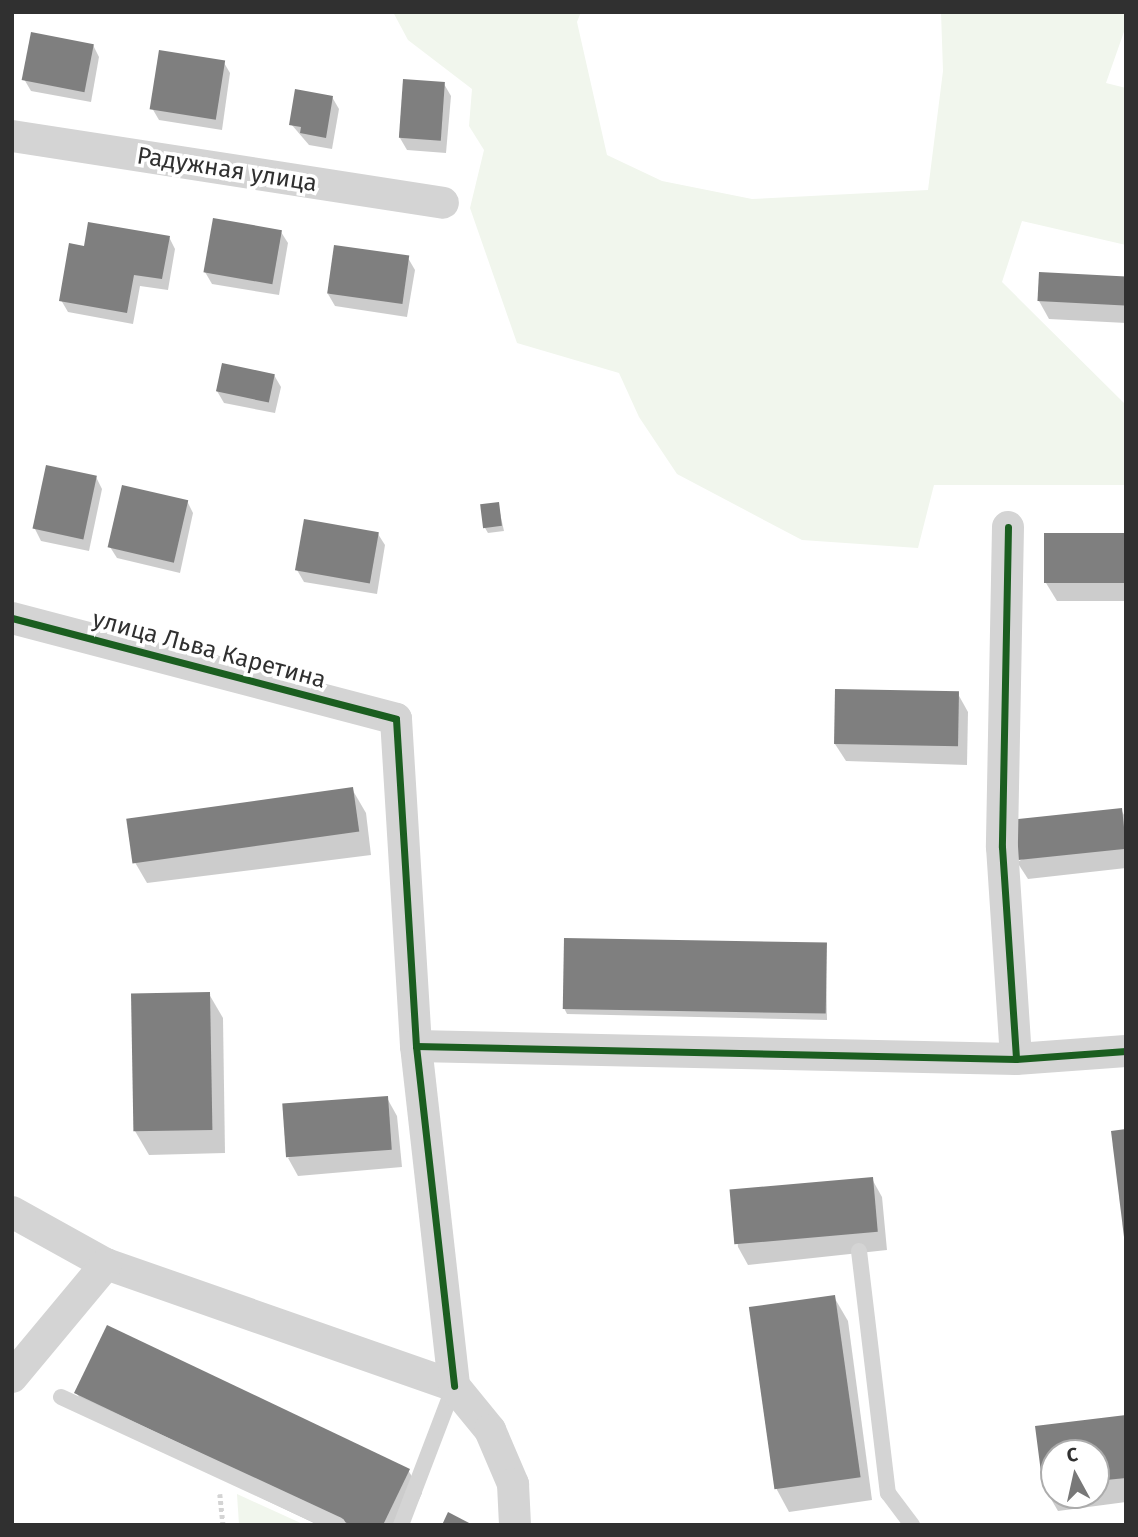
<!DOCTYPE html>
<meta charset="utf-8">
<style>
body{margin:0}
#map{position:relative;width:1138px;height:1537px;overflow:hidden;background:#fff;font-family:"Fira Sans",sans-serif}
div>[style]{position:absolute}
.green>*{inset:0;background:#f1f6ed}
.shadow>*{inset:0;background:#0003}
.building>*{inset:0;background:#7f7f7f;transform-origin:0 0}
.path>*{height:4.5px;margin-top:-2.25px;transform-origin:0;background:repeating-linear-gradient(90deg,#d4d4d4 0 3.5px,transparent 0 7px)}
.lane>*{height:16px;margin:-8px;padding:0 8px;transform-origin:8px;border-radius:8px;background:#d4d4d4}
.street>*{height:32px;margin:-16px;padding:0 16px;transform-origin:16px;border-radius:16px;background:#d4d4d4}
.cycleway>*{height:7px;margin:-3.5px;padding:0 3.5px;transform-origin:3.5px;border-radius:3.5px;background:#1b5e20}
span{translate:-50% -50%;white-space:nowrap;text-align:center;line-height:1.15;-webkit-text-stroke:7px #fff;paint-order:stroke}
.street-label{font-size:24px;color:#303030}
.frame{position:absolute;inset:0;border:14px solid #303030;pointer-events:none}
.north{position:absolute;left:1040px;top:1439px;width:70px;height:70px;box-sizing:border-box;background:#fff;border:2px solid #acacac;border-radius:50%;rotate:352deg;font-size:19px;font-weight:700;line-height:28px;text-align:center;color:#303030}
.north::after{content:'';display:block;margin:auto;width:24px;height:32px;background:#787878;clip-path:polygon(50% 0,100% 100%,50% 72%,0 100%)}
</style>
<div id="map">
<div class="green">
<i style="clip-path:polygon(393px 12px,581px 12px,577px 22px,607px 155px,662px 181px,752px 199px,928px 190px,943px 71px,941px 12px,1126px 12px,1126px 26px,1106px 83px,1126px 88px,1126px 245px,1022px 221px,1002px 282px,1126px 405px,1126px 485px,934px 485px,918px 548px,802px 540px,677px 474px,639px 417px,619px 373px,517px 343px,470px 208px,484px 150px,469px 126px,472px 89px,408px 40px)"></i>
<i style="clip-path:polygon(237px 1494px,305px 1525px,239px 1525px)"></i>
</div>
<div class="shadow">
<i style="clip-path:polygon(93px 45px,99px 57px,91px 102px,31px 91px,24px 79px)"></i>
<i style="clip-path:polygon(223px 61px,230px 73px,222px 130px,159px 120px,152px 108px)"></i>
<i style="clip-path:polygon(444px 84px,451px 96px,446px 153px,407px 150px,400px 138px)"></i>
<i style="clip-path:polygon(332px 97px,339px 109px,332px 149px,309px 145px,291px 124px)"></i>
<i style="clip-path:polygon(281px 232px,288px 243px,279px 295px,212px 284px,205px 272px)"></i>
<i style="clip-path:polygon(169px 237px,175px 249px,168px 290px,140px 286px,133px 324px,68px 312px,61px 300px,86px 248px)"></i>
<i style="clip-path:polygon(408px 258px,415px 270px,407px 317px,335px 306px,328px 294px)"></i>
<i style="clip-path:polygon(1126px 279px,1126px 323px,1049px 319px,1039px 301px)"></i>
<i style="clip-path:polygon(274px 375px,281px 387px,275px 413px,224px 403px,217px 391px)"></i>
<i style="clip-path:polygon(96px 477px,102px 489px,89px 551px,41px 541px,35px 529px)"></i>
<i style="clip-path:polygon(187px 501px,193px 513px,180px 573px,117px 558px,110px 547px)"></i>
<i style="clip-path:polygon(498px 504px,504px 531px,488px 533px,485px 528px)"></i>
<i style="clip-path:polygon(378px 534px,385px 545px,377px 594px,304px 582px,297px 570px)"></i>
<i style="clip-path:polygon(1126px 535px,1126px 601px,1057px 601px,1046px 583px)"></i>
<i style="clip-path:polygon(958px 694px,968px 712px,967px 765px,846px 761px,835px 744px)"></i>
<i style="clip-path:polygon(352px 789px,366px 813px,371px 855px,147px 883px,133px 859px)"></i>
<i style="clip-path:polygon(1121px 810px,1126px 818px,1126px 868px,1028px 879px,1017px 862px)"></i>
<i style="clip-path:polygon(826px 946px,827px 1020px,567px 1014px,564px 1008px)"></i>
<i style="clip-path:polygon(209px 994px,223px 1018px,225px 1153px,149px 1155px,135px 1131px)"></i>
<i style="clip-path:polygon(387px 1098px,397px 1116px,402px 1167px,298px 1176px,288px 1158px)"></i>
<i style="clip-path:polygon(872px 1179px,882px 1197px,887px 1250px,748px 1265px,738px 1247px,732px 1193px)"></i>
<i style="clip-path:polygon(834px 1297px,848px 1321px,872px 1500px,789px 1512px,776px 1488px)"></i>
<i style="clip-path:polygon(76px 1392px,408px 1470px,422px 1493px,407px 1525px,318px 1525px,90px 1416px)"></i>
<i style="clip-path:polygon(evenodd,1126px 1417px,1126px 1502px,1058px 1511px,1044px 1487px,1037px 1427px,1126px 1417px,1054px 1453px,1096px 1453px,1096px 1495px,1054px 1495px,1054px 1453px)"></i>
</div>
<div class="building">
<i style="left:31px;top:32px;width:64px;height:49px;rotate:11deg"></i>
<i style="left:159px;top:50px;width:67px;height:60px;rotate:9deg"></i>
<i style="left:403px;top:79px;width:42px;height:59px;rotate:4deg"></i>
<i style="clip-path:polygon(295px 89px,333px 96px,326px 138px,300px 133px,301px 127px,289px 125px)"></i>
<i style="left:213px;top:218px;width:70px;height:55px;rotate:10deg"></i>
<i style="clip-path:polygon(88px 222px,170px 236px,162px 279px,134px 275px,127px 313px,59px 301px,69px 243px,84px 246px)"></i>
<i style="left:334px;top:245px;width:76px;height:49px;rotate:8deg"></i>
<i style="left:1039px;top:272px;width:87px;height:29px;rotate:3deg"></i>
<i style="left:222px;top:363px;width:54px;height:29px;rotate:12deg"></i>
<i style="left:46px;top:465px;width:52px;height:65px;rotate:12deg"></i>
<i style="left:122px;top:485px;width:68px;height:64px;rotate:13deg"></i>
<i style="left:499px;top:502px;width:24px;height:19px;rotate:83deg"></i>
<i style="left:304px;top:519px;width:76px;height:52px;rotate:10deg"></i>
<i style="left:1126px;top:533px;width:50px;height:82px;rotate:90deg"></i>
<i style="left:835px;top:689px;width:124px;height:55px;rotate:1deg"></i>
<i style="left:353px;top:787px;width:45px;height:229px;rotate:82deg"></i>
<i style="left:1122px;top:808px;width:41px;height:112px;rotate:84deg"></i>
<i style="left:564px;top:938px;width:263px;height:71px;rotate:1deg"></i>
<i style="left:210px;top:992px;width:138px;height:79px;rotate:89deg"></i>
<i style="left:388px;top:1096px;width:54px;height:106px;rotate:86deg"></i>
<i style="clip-path:polygon(1126px 1129px,1126px 1237px,1124px 1237px,1111px 1131px)"></i>
<i style="left:873px;top:1177px;width:55px;height:144px;rotate:85deg"></i>
<i style="left:835px;top:1295px;width:184px;height:87px;rotate:82deg"></i>
<i style="clip-path:polygon(107px 1325px,410px 1469px,383px 1525px,351px 1525px,74px 1393px)"></i>
<i style="clip-path:polygon(1126px 1415px,1126px 1478px,1096px 1481px,1096px 1453px,1054px 1453px,1054px 1486px,1043px 1488px,1035px 1426px)"></i>
<i style="clip-path:polygon(448px 1512px,473px 1525px,442px 1525px)"></i>
</div>
<div class="path">
<i style="left:220px;top:1494px;width:31px;rotate:84deg"></i>
</div>
<div class="lane">
<i style="left:859px;top:1251px;width:244px;rotate:83.2deg"></i>
<i style="left:888px;top:1493px;width:40px;rotate:53deg"></i>
<i style="left:61px;top:1397px;width:305px;rotate:24.8deg"></i>
<i style="left:401px;top:1525px;width:149px;rotate:-69.1deg"></i>
</div>
<div class="street">
<i style="left:12px;top:136px;width:436px;rotate:8.8deg"></i>
<i style="left:1008px;top:527px;width:320px;rotate:91.1deg"></i>
<i style="left:1002px;top:847px;width:212px;rotate:86.2deg"></i>
<i style="left:12px;top:618px;width:397px;rotate:14.7deg"></i>
<i style="left:396px;top:719px;width:328px;rotate:86.5deg"></i>
<i style="left:416px;top:1046px;width:342px;rotate:83.6deg"></i>
<i style="left:416px;top:1046px;width:600px;rotate:1.24deg"></i>
<i style="left:1016px;top:1059px;width:110px;rotate:-4.2deg"></i>
<i style="left:12px;top:1212px;width:107px;rotate:29deg"></i>
<i style="left:106px;top:1264px;width:369px;rotate:19.3deg"></i>
<i style="left:454px;top:1386px;width:57px;rotate:50.7deg"></i>
<i style="left:490px;top:1430px;width:59px;rotate:66.9deg"></i>
<i style="left:513px;top:1484px;width:41px;rotate:87.2deg"></i>
<i style="left:12px;top:1377px;width:147px;rotate:-50.2deg"></i>
</div>
<div class="cycleway">
<i style="left:1008px;top:527px;width:320px;rotate:91.1deg"></i>
<i style="left:1002px;top:847px;width:212px;rotate:86.2deg"></i>
<i style="left:12px;top:618px;width:397px;rotate:14.7deg"></i>
<i style="left:396px;top:719px;width:328px;rotate:86.5deg"></i>
<i style="left:416px;top:1046px;width:342px;rotate:83.6deg"></i>
<i style="left:416px;top:1046px;width:600px;rotate:1.24deg"></i>
<i style="left:1016px;top:1059px;width:110px;rotate:-4.2deg"></i>
</div>
<div class="street-label">
<span style="left:227px;top:170px;rotate:9deg">Радужная улица</span>
<span style="left:209px;top:650px;rotate:15deg">улица Льва Каретина</span>
</div>
<div class="frame"></div>
<div class="north">С</div>
</div>
